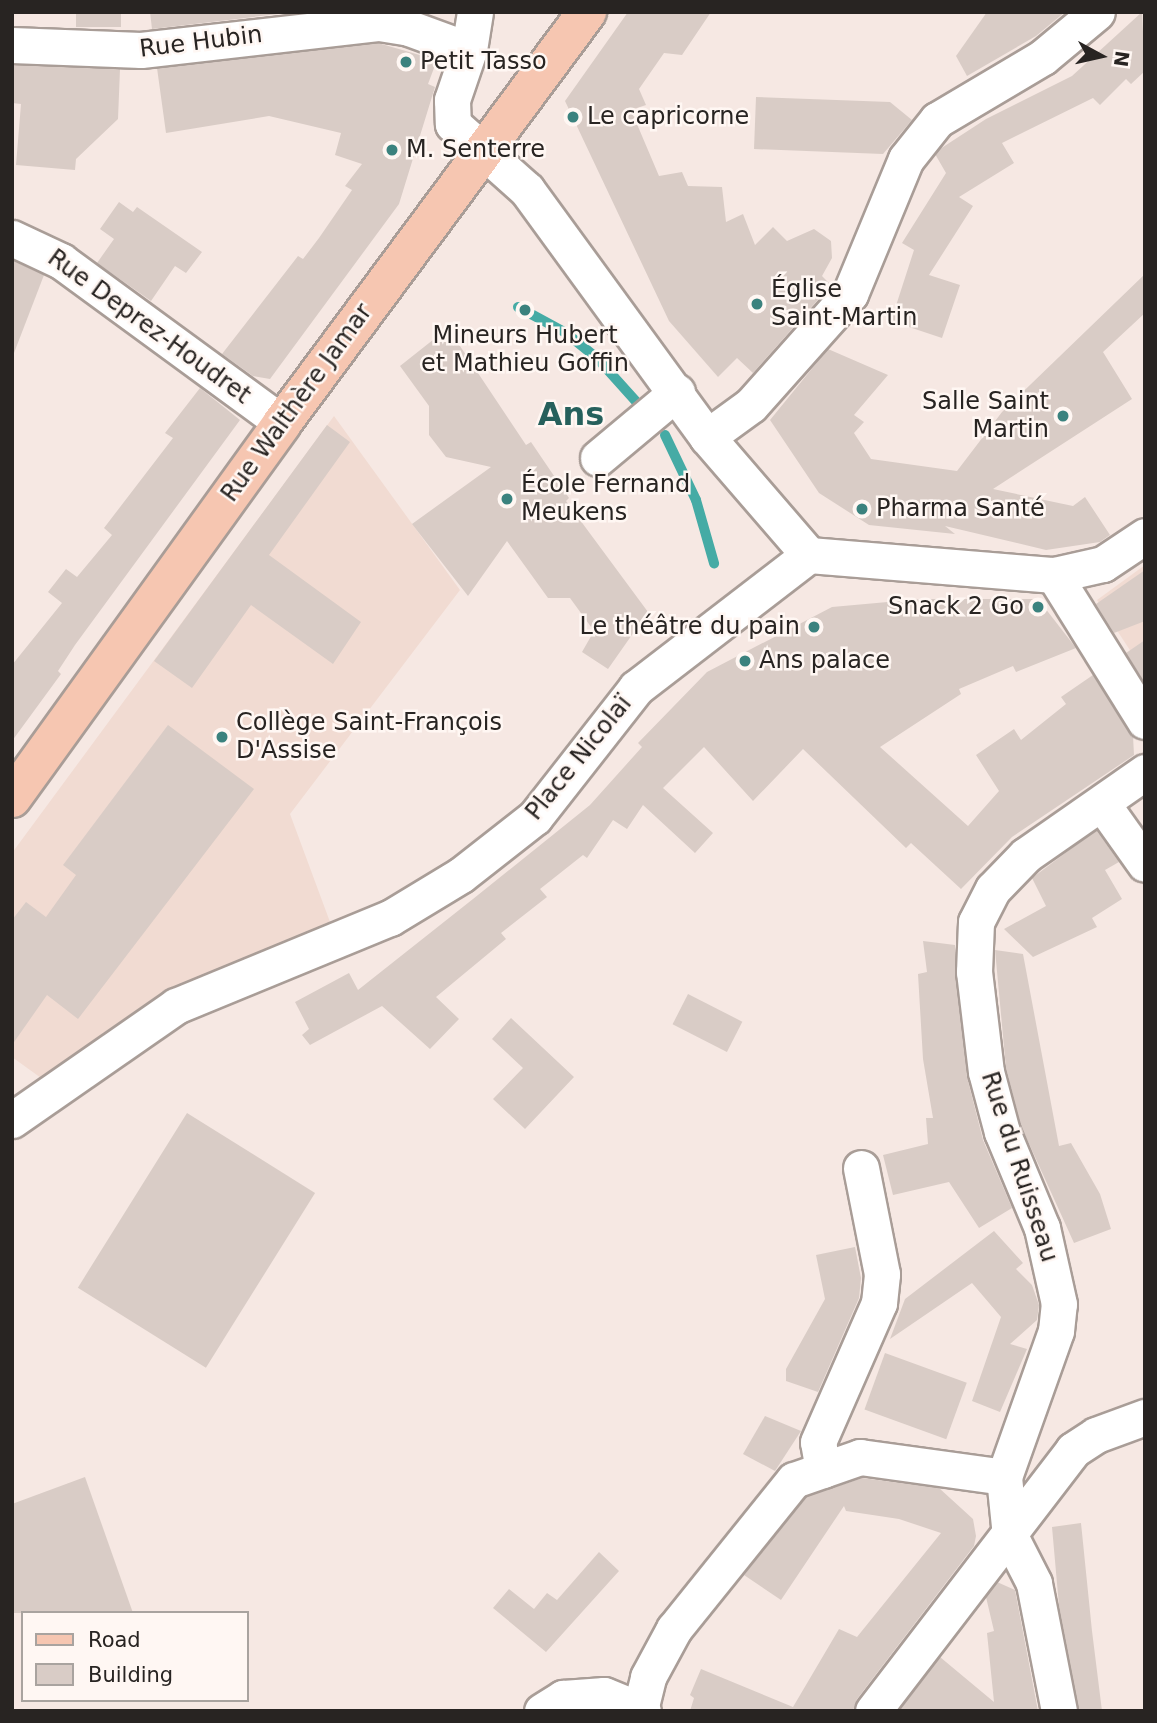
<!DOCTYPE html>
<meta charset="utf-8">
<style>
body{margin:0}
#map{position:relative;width:1157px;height:1723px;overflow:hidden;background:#f6e8e3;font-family:"DejaVu Sans",sans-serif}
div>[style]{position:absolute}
.built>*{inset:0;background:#f1dbd2}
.stream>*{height:10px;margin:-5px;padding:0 5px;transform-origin:5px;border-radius:5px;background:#45aba5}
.building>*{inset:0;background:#d9ccc6;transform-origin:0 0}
.roads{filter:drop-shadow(2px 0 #a99d97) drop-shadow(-2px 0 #a99d97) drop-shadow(0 2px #a99d97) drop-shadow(0 -2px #a99d97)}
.street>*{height:35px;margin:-17.5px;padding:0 17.5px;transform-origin:17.5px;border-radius:17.5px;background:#fff}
.primary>*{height:38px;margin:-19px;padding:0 19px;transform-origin:19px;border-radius:19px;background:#f6c6b1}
.dots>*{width:19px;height:19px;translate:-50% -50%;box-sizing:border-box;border:4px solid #fff7f3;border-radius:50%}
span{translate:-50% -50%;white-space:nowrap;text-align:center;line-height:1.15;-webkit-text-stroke:5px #fff7f3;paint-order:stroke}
.street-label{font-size:24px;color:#282422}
.poi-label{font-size:24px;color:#282422}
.left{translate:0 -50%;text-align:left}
.right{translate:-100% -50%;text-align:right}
.district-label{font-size:32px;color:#26605c;font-weight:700}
.frame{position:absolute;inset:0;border:14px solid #282422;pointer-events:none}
.legend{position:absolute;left:21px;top:1611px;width:228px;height:91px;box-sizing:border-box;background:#fff7f3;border:2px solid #a9a39f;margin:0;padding:9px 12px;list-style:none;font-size:21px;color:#282422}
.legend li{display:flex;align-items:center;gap:14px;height:35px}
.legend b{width:35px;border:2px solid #a9a39f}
.north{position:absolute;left:1066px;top:21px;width:70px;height:70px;-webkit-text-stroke:5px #fff7f3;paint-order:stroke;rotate:98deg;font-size:19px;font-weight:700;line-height:28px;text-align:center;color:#282422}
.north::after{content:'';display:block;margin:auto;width:24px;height:32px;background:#282422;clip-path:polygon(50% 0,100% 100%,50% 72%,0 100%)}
</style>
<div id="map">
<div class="built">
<i style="clip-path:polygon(334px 416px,460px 590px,290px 814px,330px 922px,193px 983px,48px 1083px,12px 1057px,12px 853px)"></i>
<i style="clip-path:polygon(1145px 565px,1145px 673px,1097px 600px)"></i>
</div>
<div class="stream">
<i style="left:518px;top:307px;width:55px;rotate:28.4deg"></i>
<i style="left:566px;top:333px;width:40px;rotate:39deg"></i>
<i style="left:597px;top:358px;width:67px;rotate:48deg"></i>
<i style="left:665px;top:435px;width:72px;rotate:64.5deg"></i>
<i style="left:696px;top:500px;width:66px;rotate:74.1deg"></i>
</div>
<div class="building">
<i style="left:76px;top:12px;width:45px;height:15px"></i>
<i style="clip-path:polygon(150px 12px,295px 12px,152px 29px)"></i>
<i style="clip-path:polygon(628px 12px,711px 12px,682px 55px,664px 53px,639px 89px,646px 105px,631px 110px,659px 176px,682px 172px,688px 186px,722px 187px,726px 222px,743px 214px,755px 245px,773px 227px,787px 241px,814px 229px,831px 241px,832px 258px,822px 276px,831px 285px,753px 373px,737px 358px,718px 377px,669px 321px,565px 101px)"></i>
<i style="clip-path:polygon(987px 12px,1065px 12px,1036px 36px,967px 76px,956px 56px)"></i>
<i style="clip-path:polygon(1142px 12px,1145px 71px,1131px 84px,1126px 79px,1100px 105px,1093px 98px,1002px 143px,1014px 163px,959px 197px,973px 206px,929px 275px,960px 285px,942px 338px,891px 321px,914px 250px,902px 243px,946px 173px,935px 154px,940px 149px,986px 119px,1072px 76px)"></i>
<i style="clip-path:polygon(378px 43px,437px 60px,428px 84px,435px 87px,399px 204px,270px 379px,253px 376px,222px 354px,298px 256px,303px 259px,319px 238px,352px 190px,345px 186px,362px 164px,335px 155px,341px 133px,269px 116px,166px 133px,157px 68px)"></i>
<i style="clip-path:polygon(12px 65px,120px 69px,118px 119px,76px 159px,75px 170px,16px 165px,21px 104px,12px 103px)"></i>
<i style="clip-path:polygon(756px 97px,890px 102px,912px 120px,883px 154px,754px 149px)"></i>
<i style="clip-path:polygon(119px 202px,133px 212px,137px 207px,202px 252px,186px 273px,175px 266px,151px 301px,97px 263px,114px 239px,100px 229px)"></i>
<i style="clip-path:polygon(12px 260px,44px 275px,14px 353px,12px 353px)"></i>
<i style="clip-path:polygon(1145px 274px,1145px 313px,1103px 352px,1132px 399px,993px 489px,1073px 506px,1085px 497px,1110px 535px,1100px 542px,1046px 550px,945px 526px,955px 534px,869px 525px,819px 493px,770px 420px,828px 349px,888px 375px,854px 415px,864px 422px,854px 433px,871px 459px,957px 471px,1002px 412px)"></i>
<i style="clip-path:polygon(448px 328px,526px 445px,531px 442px,569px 498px,566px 501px,648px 612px,608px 669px,582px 652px,594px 631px,570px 598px,548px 598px,507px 541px,468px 596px,412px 524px,491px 467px,446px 457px,429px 435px,429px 406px,400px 366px)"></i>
<i style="clip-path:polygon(200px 388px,240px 420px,75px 645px,58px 671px,61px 674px,12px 741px,12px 665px,62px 603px,48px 592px,66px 569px,77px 577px,112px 535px,104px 528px,173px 438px,165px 433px)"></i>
<i style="clip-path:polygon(327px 425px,350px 442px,269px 555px,361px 622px,333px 664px,251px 605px,192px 688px,154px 661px)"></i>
<i style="clip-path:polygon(1145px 570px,1145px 621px,1114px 633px,1096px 604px)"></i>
<i style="clip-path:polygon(921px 599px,1038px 599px,1076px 648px,1016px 672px,1013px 666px,959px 689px,961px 694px,880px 747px,968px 826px,999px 791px,976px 755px,1014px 729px,1021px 740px,1066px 704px,1061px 697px,1093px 675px,1133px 736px,1134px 755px,1012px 837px,961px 889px,911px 843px,906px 848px,803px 749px,753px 801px,704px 747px,663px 788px,713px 833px,695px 853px,643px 805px,627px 829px,613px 820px,587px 858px,583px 855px,540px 889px,547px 897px,501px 933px,506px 939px,436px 997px,459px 1019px,430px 1049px,382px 1006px,310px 1045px,302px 1035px,309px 1029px,295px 1002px,349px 973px,358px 990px,473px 899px,590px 805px,642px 747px,638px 743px,707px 672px,832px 607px)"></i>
<i style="clip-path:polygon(1145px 640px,1145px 683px,1126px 653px)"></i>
<i style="clip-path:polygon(168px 725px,254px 789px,78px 1019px,47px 995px,12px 1045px,12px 920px,26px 902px,46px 917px,76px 875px,63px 865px)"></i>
<i style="clip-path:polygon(1096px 830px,1119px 862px,1105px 870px,1122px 899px,1092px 918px,1097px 927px,1033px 957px,1004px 929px,1046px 906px,1032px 878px)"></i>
<i style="clip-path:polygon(923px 941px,955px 945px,967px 1077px,983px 1140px,1012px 1208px,979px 1228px,949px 1182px,893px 1195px,883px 1155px,928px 1144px,926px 1118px,933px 1118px,923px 1059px,918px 974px,927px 972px)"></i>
<i style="clip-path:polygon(995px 950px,1023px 954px,1059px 1146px,1071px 1143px,1100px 1194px,1111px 1229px,1074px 1243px,1021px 1126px,1006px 1068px)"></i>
<i style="left:688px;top:994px;width:61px;height:34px;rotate:27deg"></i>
<i style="clip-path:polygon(511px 1018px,574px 1077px,525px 1129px,493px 1099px,523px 1068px,492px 1039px)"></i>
<i style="left:187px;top:1113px;width:151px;height:206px;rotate:32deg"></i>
<i style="clip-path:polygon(994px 1231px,1023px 1263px,1016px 1269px,1032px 1285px,1039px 1305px,1037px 1320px,1010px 1344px,1027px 1349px,1000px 1412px,972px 1401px,1001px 1317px,972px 1283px,890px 1339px,905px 1299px)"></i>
<i style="clip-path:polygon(855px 1247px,861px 1278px,859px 1298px,818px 1392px,786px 1381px,786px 1369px,825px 1299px,816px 1255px)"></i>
<i style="left:885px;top:1353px;width:87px;height:60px;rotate:20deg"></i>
<i style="clip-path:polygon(765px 1416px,801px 1431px,775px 1471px,743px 1454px)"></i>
<i style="clip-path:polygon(85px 1477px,133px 1613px,12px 1613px,12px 1504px)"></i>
<i style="clip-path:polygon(862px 1478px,939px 1488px,973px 1519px,976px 1536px,974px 1546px,857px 1699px,853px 1711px,690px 1711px,694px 1698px,690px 1695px,701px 1669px,793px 1707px,839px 1629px,857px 1637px,941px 1533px,899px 1519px,846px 1511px,844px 1506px,781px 1600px,744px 1575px,806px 1497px)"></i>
<i style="clip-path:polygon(1081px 1523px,1092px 1631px,1102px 1711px,1079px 1711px,1059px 1606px,1052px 1527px)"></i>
<i style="clip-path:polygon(599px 1552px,619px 1571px,546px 1652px,493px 1608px,509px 1589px,534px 1609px,547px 1593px,557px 1600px)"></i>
<i style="clip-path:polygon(997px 1582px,1015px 1590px,1038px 1711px,899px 1711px,940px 1657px,994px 1702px,987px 1633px,994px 1631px,986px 1597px)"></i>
</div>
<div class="roads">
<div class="street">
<i style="left:475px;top:12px;width:38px;rotate:99deg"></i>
<i style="left:469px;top:50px;width:53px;rotate:108.8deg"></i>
<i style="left:452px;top:100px;width:24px;rotate:88deg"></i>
<i style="left:453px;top:124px;width:99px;rotate:41.7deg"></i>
<i style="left:527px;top:190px;width:306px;rotate:53.9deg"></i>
<i style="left:707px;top:437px;width:156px;rotate:49.2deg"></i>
<i style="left:12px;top:45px;width:129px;rotate:2.2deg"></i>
<i style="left:141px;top:50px;width:240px;rotate:-6.5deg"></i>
<i style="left:379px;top:23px;width:30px;rotate:9deg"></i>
<i style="left:409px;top:28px;width:64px;rotate:20.1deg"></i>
<i style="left:12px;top:238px;width:54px;rotate:25.1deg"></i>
<i style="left:61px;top:261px;width:274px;rotate:36.2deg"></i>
<i style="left:707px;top:437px;width:54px;rotate:-36deg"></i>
<i style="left:751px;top:405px;width:149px;rotate:-48.3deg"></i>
<i style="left:850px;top:294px;width:146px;rotate:-67.5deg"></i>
<i style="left:906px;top:159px;width:50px;rotate:-51.5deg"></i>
<i style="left:937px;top:120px;width:123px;rotate:-30.7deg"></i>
<i style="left:1043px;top:57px;width:70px;rotate:-39.8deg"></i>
<i style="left:598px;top:458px;width:103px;rotate:-39.9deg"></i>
<i style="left:1054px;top:575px;width:172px;rotate:58.1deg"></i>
<i style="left:1103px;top:805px;width:72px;rotate:54.6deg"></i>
<i style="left:12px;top:1120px;width:200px;rotate:-34.8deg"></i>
<i style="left:176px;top:1006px;width:231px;rotate:-22.4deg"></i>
<i style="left:390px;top:918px;width:83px;rotate:-31.2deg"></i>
<i style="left:461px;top:875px;width:94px;rotate:-38.1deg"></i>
<i style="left:535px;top:817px;width:164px;rotate:-51.9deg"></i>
<i style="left:636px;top:688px;width:218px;rotate:-37.6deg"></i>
<i style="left:809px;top:555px;width:246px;rotate:4.7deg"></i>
<i style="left:1054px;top:575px;width:50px;rotate:-12.7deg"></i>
<i style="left:1103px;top:564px;width:50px;rotate:-33.7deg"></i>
<i style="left:823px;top:1470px;width:28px;rotate:-100deg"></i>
<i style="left:818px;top:1442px;width:152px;rotate:-66.3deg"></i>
<i style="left:879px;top:1303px;width:29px;rotate:-84deg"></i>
<i style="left:882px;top:1274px;width:108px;rotate:-101.2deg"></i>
<i style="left:641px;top:1706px;width:30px;rotate:-76deg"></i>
<i style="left:648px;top:1677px;width:55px;rotate:-61.6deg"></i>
<i style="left:674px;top:1629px;width:191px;rotate:-51.2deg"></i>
<i style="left:794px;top:1480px;width:70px;rotate:-19.2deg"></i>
<i style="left:860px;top:1457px;width:145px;rotate:7.9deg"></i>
<i style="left:542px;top:1711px;width:25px;rotate:-32deg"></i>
<i style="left:563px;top:1698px;width:41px;rotate:-4.2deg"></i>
<i style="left:604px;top:1695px;width:42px;rotate:22.3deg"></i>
<i style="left:873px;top:1711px;width:329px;rotate:-52.5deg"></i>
<i style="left:1073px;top:1450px;width:27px;rotate:-33deg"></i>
<i style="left:1096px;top:1435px;width:52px;rotate:-20.2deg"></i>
<i style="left:1059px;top:1711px;width:130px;rotate:-101.1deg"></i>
<i style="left:1034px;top:1583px;width:53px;rotate:-117.1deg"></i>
<i style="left:1010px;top:1536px;width:59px;rotate:-95.8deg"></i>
<i style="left:1004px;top:1477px;width:155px;rotate:-70.4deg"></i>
<i style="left:1056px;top:1331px;width:27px;rotate:-84deg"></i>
<i style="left:1059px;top:1304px;width:78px;rotate:-102.6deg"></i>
<i style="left:1042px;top:1228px;width:104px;rotate:-112.6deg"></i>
<i style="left:1002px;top:1132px;width:62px;rotate:-104.9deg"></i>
<i style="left:986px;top:1072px;width:101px;rotate:-96.8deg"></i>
<i style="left:974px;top:972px;width:50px;rotate:-87.7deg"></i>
<i style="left:976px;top:922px;width:37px;rotate:-63deg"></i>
<i style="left:993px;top:889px;width:47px;rotate:-45.9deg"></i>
<i style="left:1026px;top:855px;width:145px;rotate:-34.9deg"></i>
</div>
<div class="primary">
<i style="left:12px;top:798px;width:462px;rotate:-54.2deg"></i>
<i style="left:282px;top:423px;width:512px;rotate:-53.42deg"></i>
</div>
</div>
<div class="dots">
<i style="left:406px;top:62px;background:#3b827e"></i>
<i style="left:573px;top:117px;background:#3b827e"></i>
<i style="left:392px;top:150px;background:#3b827e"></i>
<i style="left:757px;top:304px;background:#3b827e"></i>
<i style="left:525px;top:310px;background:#3b827e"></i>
<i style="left:1063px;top:416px;background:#3b827e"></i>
<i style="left:507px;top:499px;background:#3b827e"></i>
<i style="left:862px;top:509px;background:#3b827e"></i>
<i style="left:1038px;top:607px;background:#3b827e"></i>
<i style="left:814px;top:627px;background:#3b827e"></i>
<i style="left:745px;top:661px;background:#3b827e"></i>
<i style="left:222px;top:737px;background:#3b827e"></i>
</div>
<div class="street-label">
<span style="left:201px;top:42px;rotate:-7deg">Rue Hubin</span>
<span style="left:149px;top:327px;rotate:36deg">Rue Deprez-Houdret</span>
<span style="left:297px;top:403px;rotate:-54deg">Rue Walthère Jamar</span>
<span style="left:579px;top:758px;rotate:-51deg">Place Nicolaï</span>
<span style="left:1019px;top:1167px;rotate:72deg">Rue du Ruisseau</span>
</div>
<div class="poi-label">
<span class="left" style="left:420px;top:62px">Petit Tasso</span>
<span class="left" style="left:587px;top:117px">Le capricorne</span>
<span class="left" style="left:406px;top:150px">M. Senterre</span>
<span class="left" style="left:771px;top:304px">Église<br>Saint-Martin</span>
<span style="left:525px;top:350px">Mineurs Hubert<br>et Mathieu Goffin</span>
<span class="right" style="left:1049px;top:416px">Salle Saint<br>Martin</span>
<span class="left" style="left:521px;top:499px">École Fernand<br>Meukens</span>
<span class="left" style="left:876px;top:509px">Pharma Santé</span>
<span class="right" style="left:1024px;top:607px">Snack 2 Go</span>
<span class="right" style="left:800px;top:627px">Le théâtre du pain</span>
<span class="left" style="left:759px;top:661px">Ans palace</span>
<span class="left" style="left:236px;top:737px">Collège Saint-François<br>D'Assise</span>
</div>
<div class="district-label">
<span style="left:571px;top:414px">Ans</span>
</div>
<div class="frame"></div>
<ul class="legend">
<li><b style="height:9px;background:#f6c6b1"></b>Road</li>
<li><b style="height:19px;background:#d9ccc6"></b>Building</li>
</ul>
<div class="north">N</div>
</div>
